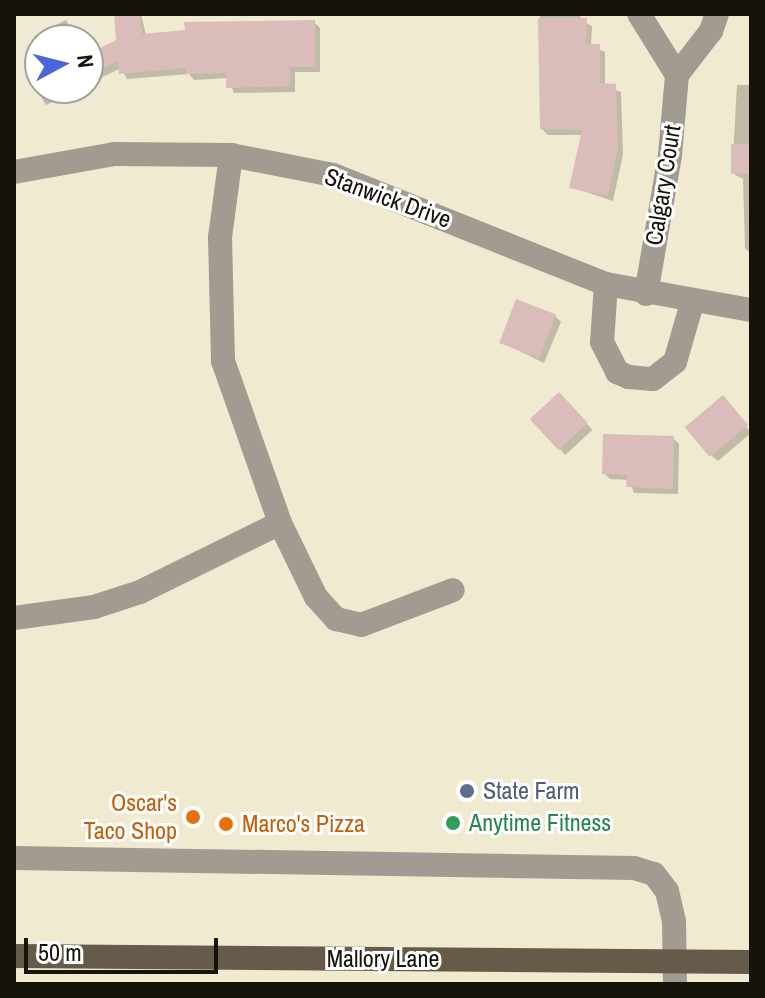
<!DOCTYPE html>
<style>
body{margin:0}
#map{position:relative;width:765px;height:998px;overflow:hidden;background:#f0ead1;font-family:"Archivo Narrow",sans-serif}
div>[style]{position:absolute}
.shadow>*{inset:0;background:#0003;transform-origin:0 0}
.building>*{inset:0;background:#dabdba;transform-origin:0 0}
.minor>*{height:24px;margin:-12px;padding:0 12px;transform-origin:12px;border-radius:12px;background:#a29b92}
.major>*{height:24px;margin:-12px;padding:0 12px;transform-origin:12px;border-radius:12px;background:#665b4b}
.dots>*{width:22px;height:22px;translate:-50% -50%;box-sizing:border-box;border:4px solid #fff;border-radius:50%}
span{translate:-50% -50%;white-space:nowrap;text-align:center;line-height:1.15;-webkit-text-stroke:6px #fff;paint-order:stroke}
.street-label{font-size:24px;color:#16130b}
.service-label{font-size:24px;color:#4e5e75}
.left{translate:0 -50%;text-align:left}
.food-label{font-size:24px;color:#c56008}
.right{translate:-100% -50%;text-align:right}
.leisure-label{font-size:24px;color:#27864d}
.frame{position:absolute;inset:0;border:16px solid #16130b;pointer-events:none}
.north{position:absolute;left:24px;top:24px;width:80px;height:80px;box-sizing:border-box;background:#fff;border:2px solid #a2a19d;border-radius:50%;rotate:83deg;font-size:22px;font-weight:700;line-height:32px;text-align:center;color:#16130b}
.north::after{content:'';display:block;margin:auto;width:28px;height:36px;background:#4965d9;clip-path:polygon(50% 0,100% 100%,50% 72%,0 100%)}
.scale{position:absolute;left:24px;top:938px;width:194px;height:36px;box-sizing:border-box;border:4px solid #16130b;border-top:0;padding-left:10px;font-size:24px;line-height:28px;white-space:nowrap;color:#16130b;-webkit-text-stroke:6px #fff;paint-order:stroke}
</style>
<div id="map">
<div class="shadow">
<i style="clip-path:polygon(116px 14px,141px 14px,146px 35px,314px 22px,320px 28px,320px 72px,295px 72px,295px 92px,234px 93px,228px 78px,194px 80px,189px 74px,127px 79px,121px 68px,88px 84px,88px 56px,118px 41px)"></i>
<i style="clip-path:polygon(540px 14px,581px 14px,580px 20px,592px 26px,591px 46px,605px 52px,605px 86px,621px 92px,623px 155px,613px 201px,571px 187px,583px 135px,548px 135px,542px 129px)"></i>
<i style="clip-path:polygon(66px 20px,78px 40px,40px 40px,40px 48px,34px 36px)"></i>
<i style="clip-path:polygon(40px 73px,40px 88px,81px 88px,46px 105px,29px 78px)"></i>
<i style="clip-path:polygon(737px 85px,751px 85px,751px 254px,745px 248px,743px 179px,732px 173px)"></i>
<i style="clip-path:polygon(555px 316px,561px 322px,544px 363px,501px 342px)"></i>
<i style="left:559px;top:394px;width:49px;height:37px;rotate:47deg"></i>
<i style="clip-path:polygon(729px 403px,751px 433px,718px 461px,712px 456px)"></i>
<i style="clip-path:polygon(673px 438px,679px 444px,678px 494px,634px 493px,629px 480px,610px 479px,604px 473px)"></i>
</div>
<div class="building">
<i style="clip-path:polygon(114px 14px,140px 14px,142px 34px,185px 30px,184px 22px,315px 20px,315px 67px,290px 67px,290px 86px,226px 88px,226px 73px,186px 74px,186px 68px,119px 74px,118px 61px,88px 76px,88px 54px,116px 40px)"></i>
<i style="clip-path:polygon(538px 18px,587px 18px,586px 44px,600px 44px,600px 83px,616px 84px,618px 148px,608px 196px,569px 188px,582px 130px,540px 129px)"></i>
<i style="left:731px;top:144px;width:20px;height:30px"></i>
<i style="left:516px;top:299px;width:43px;height:47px;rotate:21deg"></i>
<i style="left:559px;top:392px;width:42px;height:40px;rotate:47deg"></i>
<i style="left:723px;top:395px;width:39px;height:50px;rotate:50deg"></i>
<i style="clip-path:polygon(603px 434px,674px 436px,673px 489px,626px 487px,627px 475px,602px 474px)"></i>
</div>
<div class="minor">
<i style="left:639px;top:14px;width:72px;rotate:58.1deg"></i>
<i style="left:677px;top:75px;width:56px;rotate:-52.3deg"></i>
<i style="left:711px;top:31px;width:18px;rotate:-71deg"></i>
<i style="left:231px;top:155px;width:83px;rotate:97.6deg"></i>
<i style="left:220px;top:237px;width:124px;rotate:88.6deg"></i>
<i style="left:223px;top:361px;width:172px;rotate:70.6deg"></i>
<i style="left:280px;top:523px;width:82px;rotate:64.1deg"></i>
<i style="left:316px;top:597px;width:30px;rotate:48deg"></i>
<i style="left:336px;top:619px;width:26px;rotate:13deg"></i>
<i style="left:361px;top:625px;width:98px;rotate:-20.8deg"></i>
<i style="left:14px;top:172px;width:102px;rotate:-10.2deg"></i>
<i style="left:114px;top:154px;width:117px;rotate:0.5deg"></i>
<i style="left:231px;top:155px;width:104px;rotate:11.1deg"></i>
<i style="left:333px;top:175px;width:294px;rotate:21.8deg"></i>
<i style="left:606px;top:284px;width:147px;rotate:10.2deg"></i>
<i style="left:606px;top:284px;width:58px;rotate:93.9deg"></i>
<i style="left:602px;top:342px;width:34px;rotate:63deg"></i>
<i style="left:617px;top:372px;width:13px;rotate:23deg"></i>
<i style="left:629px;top:377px;width:24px;rotate:5deg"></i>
<i style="left:653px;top:379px;width:28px;rotate:-38deg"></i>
<i style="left:675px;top:362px;width:61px;rotate:-73.9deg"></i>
<i style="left:646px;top:294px;width:141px;rotate:-80.2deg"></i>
<i style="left:670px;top:155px;width:80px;rotate:-85deg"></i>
<i style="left:14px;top:618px;width:81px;rotate:-7.8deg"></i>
<i style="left:94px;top:607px;width:48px;rotate:-18.1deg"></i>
<i style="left:140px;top:592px;width:156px;rotate:-26.2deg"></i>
<i style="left:14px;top:858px;width:620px;rotate:0.92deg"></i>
<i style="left:634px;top:868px;width:21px;rotate:17deg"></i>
<i style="left:654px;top:874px;width:21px;rotate:53deg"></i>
<i style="left:667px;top:891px;width:31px;rotate:77deg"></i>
<i style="left:674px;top:921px;width:63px;rotate:89.1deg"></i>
</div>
<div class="major">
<i style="left:14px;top:956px;width:737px;rotate:0.47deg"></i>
</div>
<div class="dots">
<i style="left:467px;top:791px;background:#5c6f8a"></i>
<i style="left:193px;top:817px;background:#e8710a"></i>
<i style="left:453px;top:823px;background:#2e9e5b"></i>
<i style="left:226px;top:824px;background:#e8710a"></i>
</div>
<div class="street-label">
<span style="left:663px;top:185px;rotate:-81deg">Calgary Court</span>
<span style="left:388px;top:198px;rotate:20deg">Stanwick Drive</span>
<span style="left:383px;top:959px">Mallory Lane</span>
</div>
<div class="service-label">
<span class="left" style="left:483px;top:791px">State Farm</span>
</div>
<div class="food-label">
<span class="right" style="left:177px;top:817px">Oscar's<br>Taco Shop</span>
<span class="left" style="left:242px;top:824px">Marco's Pizza</span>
</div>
<div class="leisure-label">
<span class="left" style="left:469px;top:823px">Anytime Fitness</span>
</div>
<div class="frame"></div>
<div class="north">N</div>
<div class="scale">50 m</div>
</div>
